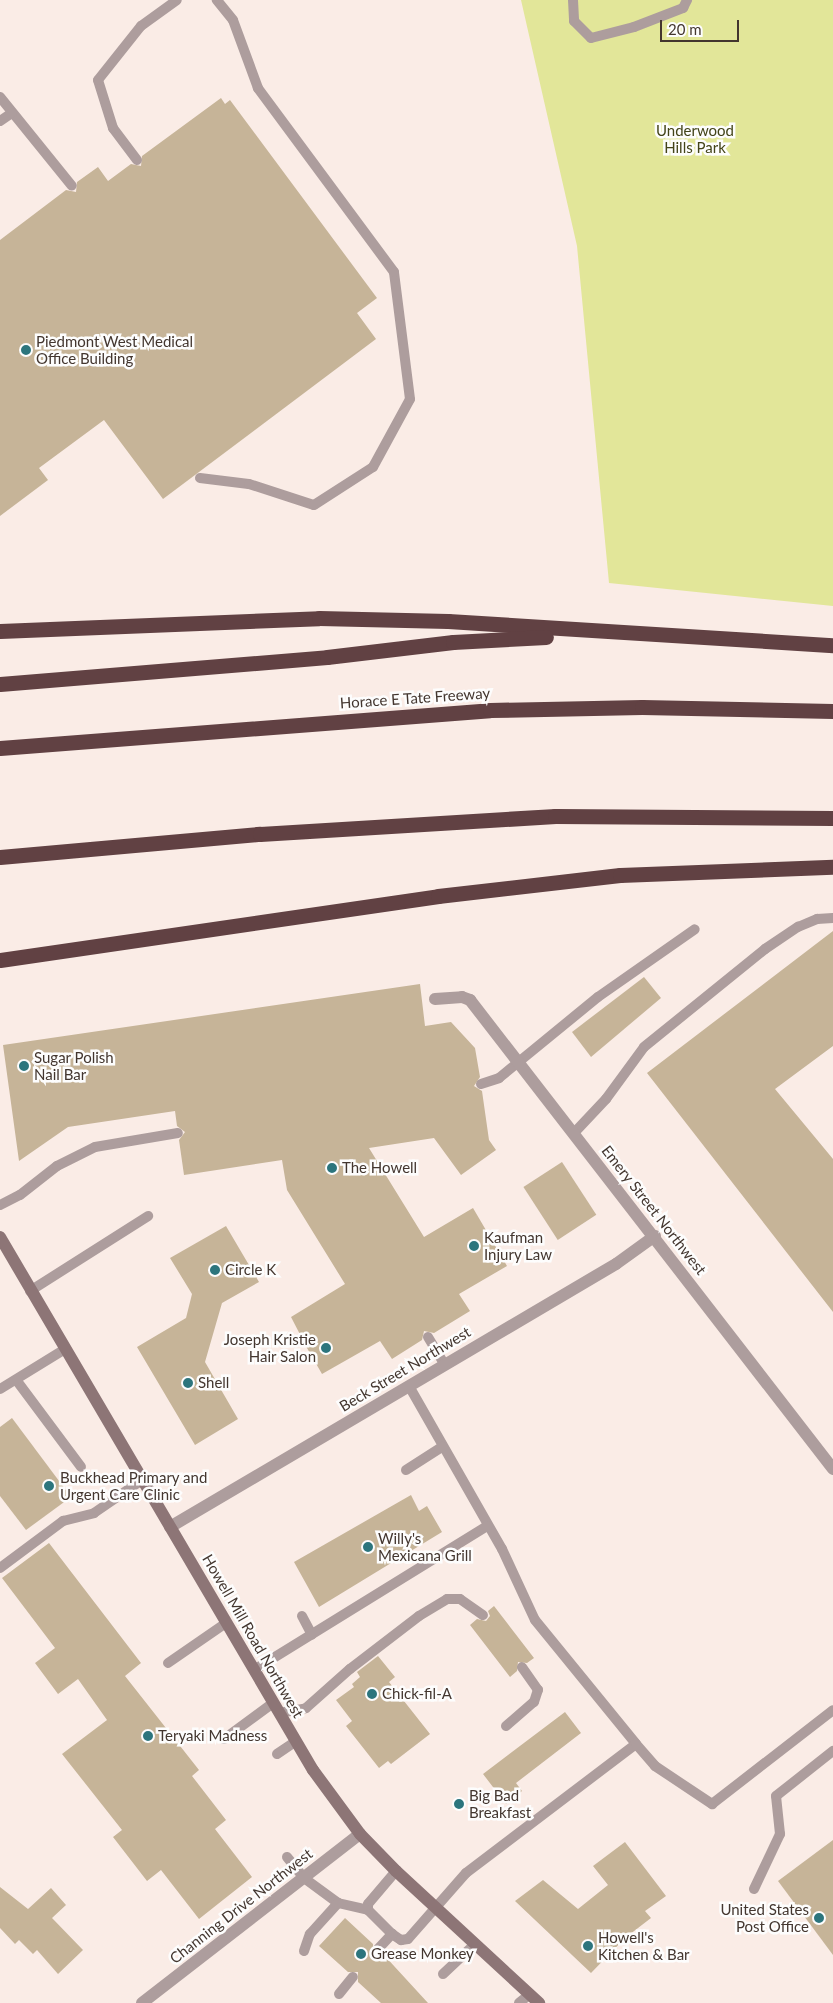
<!DOCTYPE html>
<style>
body{margin:0}
#map{position:relative;width:833px;height:2003px;overflow:hidden;background:#faece6;font-family:Lato,sans-serif}
div>[style]{position:absolute}
.green>*{inset:0;background:#e2e699}
.building>*{inset:0;background:#c6b498;transform-origin:0 0}
.service>*{height:10px;margin:-5px;padding:0 5px;transform-origin:5px;border-radius:5px;background:#ad9d9d}
.minor>*{height:12px;margin:-6px;padding:0 6px;transform-origin:6px;border-radius:6px;background:#ad9d9d}
.secondary>*{height:12px;margin:-6px;padding:0 6px;transform-origin:6px;border-radius:6px;background:#8d7576}
.motorway>*{height:15px;margin:-7.5px;padding:0 7.5px;transform-origin:7.5px;border-radius:7.5px;background:#614143}
.dots>*{width:14px;height:14px;translate:-50% -50%;box-sizing:border-box;border:2px solid #fdfdfd;border-radius:50%}
span{translate:-50% -50%;white-space:nowrap;text-align:center;line-height:1.15;-webkit-text-stroke:5px #fdfdfd;paint-order:stroke}
.park-label{font-size:15px;color:#434419}
.poi-label{font-size:15px;color:#43362f}
.left{translate:0 -50%;text-align:left}
.right{translate:-100% -50%;text-align:right}
.street-label{font-size:15px;color:#43362f}
.scale{position:absolute;left:660px;top:20px;width:79px;height:22px;box-sizing:border-box;border:2px solid #43362f;border-top:0;padding-left:6px;font-size:15px;line-height:18px;white-space:nowrap;color:#43362f;-webkit-text-stroke:4px #fdfdfd;paint-order:stroke}
</style>
<div id="map">
<div class="green">
<i style="clip-path:polygon(521px 0,833px 0,833px 606px,609px 583px,577px 246px)"></i>
</div>
<div class="building">
<i style="clip-path:polygon(221px 98px,225px 104px,230px 100px,377px 298px,357px 313px,376px 339px,163px 499px,104px 420px,39px 468px,48px 480px,0 516px,0 240px,66px 190px,76px 192px,77px 182px,98px 167px,108px 181px,131px 164px,141px 166px,142px 156px)"></i>
<i style="clip-path:polygon(833px 931px,833px 1046px,775px 1089px,833px 1159px,833px 1312px,647px 1073px)"></i>
<i style="clip-path:polygon(644px 977px,661px 998px,591px 1057px,572px 1032px)"></i>
<i style="clip-path:polygon(420px 984px,425px 1026px,451px 1022px,475px 1048px,480px 1077px,474px 1086px,482px 1091px,489px 1140px,496px 1150px,461px 1175px,434px 1138px,369px 1148px,424px 1237px,473px 1208px,507px 1266px,459px 1294px,470px 1311px,434px 1333px,424px 1331px,422px 1340px,392px 1359px,380px 1341px,322px 1374px,307px 1348px,291px 1317px,345px 1284px,287px 1190px,282px 1160px,184px 1175px,179px 1140px,185px 1132px,177px 1126px,175px 1111px,68px 1127px,19px 1161px,3px 1045px)"></i>
<i style="left:562px;top:1162px;width:63px;height:46px;rotate:57deg"></i>
<i style="clip-path:polygon(226px 1226px,259px 1282px,222px 1303px,205px 1362px,238px 1419px,195px 1445px,137px 1347px,186px 1318px,192px 1294px,170px 1258px)"></i>
<i style="clip-path:polygon(12px 1418px,71px 1497px,26px 1530px,0 1496px,0 1427px)"></i>
<i style="clip-path:polygon(411px 1495px,419px 1511px,427px 1506px,442px 1532px,319px 1607px,294px 1562px)"></i>
<i style="clip-path:polygon(49px 1543px,141px 1663px,125px 1676px,199px 1770px,192px 1776px,226px 1820px,215px 1829px,252px 1877px,199px 1919px,161px 1870px,147px 1881px,113px 1837px,122px 1830px,62px 1754px,107px 1720px,78px 1679px,58px 1694px,35px 1663px,55px 1648px,2px 1578px)"></i>
<i style="clip-path:polygon(494px 1606px,534px 1658px,527px 1663px,518px 1662px,517px 1671px,510px 1677px,470px 1625px,477px 1619px,486px 1621px,490px 1616px,488px 1611px)"></i>
<i style="clip-path:polygon(378px 1656px,395px 1677px,389px 1682px,430px 1734px,391px 1764px,388px 1761px,379px 1768px,346px 1726px,352px 1721px,336px 1700px,354px 1687px,352px 1684px,360px 1677px,357px 1672px)"></i>
<i style="clip-path:polygon(565px 1712px,581px 1733px,516px 1783px,522px 1791px,506px 1804px,483px 1774px)"></i>
<i style="clip-path:polygon(833px 1840px,833px 1955px,778px 1881px)"></i>
<i style="clip-path:polygon(625px 1842px,666px 1896px,645px 1911px,651px 1918px,625px 1938px,591px 1973px,515px 1901px,543px 1880px,578px 1909px,608px 1885px,593px 1866px)"></i>
<i style="clip-path:polygon(0 1887px,28px 1909px,51px 1888px,66px 1905px,52px 1918px,83px 1950px,58px 1974px,37px 1950px,33px 1954px,19px 1940px,15px 1944px,0 1928px)"></i>
<i style="clip-path:polygon(345px 1918px,373px 1944px,373px 1954px,383px 1954px,428px 2003px,381px 2003px,358px 1982px,358px 1972px,348px 1972px,319px 1946px)"></i>
</div>
<div class="service">
<i style="left:573px;top:0;width:21px;rotate:87deg"></i>
<i style="left:574px;top:21px;width:24px;rotate:45deg"></i>
<i style="left:591px;top:38px;width:44px;rotate:-14.3deg"></i>
<i style="left:634px;top:27px;width:53px;rotate:-21.2deg"></i>
<i style="left:683px;top:8px;width:9px;rotate:-63deg"></i>
<i style="left:0;top:97px;width:114px;rotate:51deg"></i>
<i style="left:0;top:121px;width:14px;rotate:-34deg"></i>
<i style="left:137px;top:160px;width:40px;rotate:-127deg"></i>
<i style="left:113px;top:128px;width:50px;rotate:-107.4deg"></i>
<i style="left:98px;top:80px;width:69px;rotate:-51.5deg"></i>
<i style="left:141px;top:26px;width:44px;rotate:-35.8deg"></i>
<i style="left:200px;top:478px;width:49px;rotate:7deg"></i>
<i style="left:249px;top:484px;width:68px;rotate:17.9deg"></i>
<i style="left:314px;top:505px;width:70px;rotate:-32.8deg"></i>
<i style="left:373px;top:467px;width:77px;rotate:-61.4deg"></i>
<i style="left:410px;top:399px;width:128px;rotate:-97.2deg"></i>
<i style="left:394px;top:272px;width:229px;rotate:-126.5deg"></i>
<i style="left:258px;top:88px;width:72px;rotate:-110.2deg"></i>
<i style="left:233px;top:20px;width:26px;rotate:-129deg"></i>
<i style="left:481px;top:1084px;width:19px;rotate:-18deg"></i>
<i style="left:499px;top:1078px;width:128px;rotate:-39.3deg"></i>
<i style="left:598px;top:997px;width:118px;rotate:-35deg"></i>
<i style="left:574px;top:1133px;width:47px;rotate:-46.7deg"></i>
<i style="left:606px;top:1099px;width:64px;rotate:-53.8deg"></i>
<i style="left:644px;top:1047px;width:156px;rotate:-39deg"></i>
<i style="left:765px;top:949px;width:40px;rotate:-34deg"></i>
<i style="left:798px;top:927px;width:21px;rotate:-23deg"></i>
<i style="left:817px;top:919px;width:16px;rotate:-4deg"></i>
<i style="left:0;top:1205px;width:22px;rotate:-27deg"></i>
<i style="left:20px;top:1195px;width:47px;rotate:-38.1deg"></i>
<i style="left:57px;top:1166px;width:42px;rotate:-26.6deg"></i>
<i style="left:95px;top:1147px;width:84px;rotate:-9.6deg"></i>
<i style="left:30px;top:1291px;width:140px;rotate:-32.4deg"></i>
<i style="left:428px;top:1337px;width:33px;rotate:59deg"></i>
<i style="left:17px;top:1381px;width:107px;rotate:53.3deg"></i>
<i style="left:409px;top:1386px;width:188px;rotate:60.3deg"></i>
<i style="left:502px;top:1549px;width:78px;rotate:65.1deg"></i>
<i style="left:535px;top:1620px;width:160px;rotate:50.8deg"></i>
<i style="left:0;top:1389px;width:76px;rotate:-31.6deg"></i>
<i style="left:406px;top:1470px;width:43px;rotate:-32.6deg"></i>
<i style="left:0;top:1568px;width:79px;rotate:-36.7deg"></i>
<i style="left:63px;top:1521px;width:32px;rotate:-14deg"></i>
<i style="left:94px;top:1513px;width:58px;rotate:-34.5deg"></i>
<i style="left:302px;top:1616px;width:21px;rotate:62deg"></i>
<i style="left:168px;top:1663px;width:70px;rotate:-34.6deg"></i>
<i style="left:254px;top:1670px;width:274px;rotate:-31.7deg"></i>
<i style="left:279px;top:1713px;width:27px;rotate:-10deg"></i>
<i style="left:306px;top:1708px;width:59px;rotate:-41.6deg"></i>
<i style="left:350px;top:1669px;width:87px;rotate:-37.5deg"></i>
<i style="left:419px;top:1616px;width:33px;rotate:-31deg"></i>
<i style="left:447px;top:1599px;width:13px"></i>
<i style="left:460px;top:1599px;width:28px;rotate:35deg"></i>
<i style="left:506px;top:1726px;width:37px;rotate:-41deg"></i>
<i style="left:534px;top:1702px;width:13px;rotate:-72deg"></i>
<i style="left:538px;top:1690px;width:28px;rotate:-125deg"></i>
<i style="left:224px;top:1739px;width:61px;rotate:-36.3deg"></i>
<i style="left:277px;top:1754px;width:23px;rotate:-34deg"></i>
<i style="left:287px;top:1857px;width:27px;rotate:51deg"></i>
<i style="left:304px;top:1878px;width:42px;rotate:36.3deg"></i>
<i style="left:338px;top:1903px;width:31px;rotate:13deg"></i>
<i style="left:396px;top:1871px;width:43px;rotate:130.3deg"></i>
<i style="left:368px;top:1904px;width:6px;rotate:90deg"></i>
<i style="left:368px;top:1910px;width:34px;rotate:45deg"></i>
<i style="left:392px;top:1934px;width:11px;rotate:34deg"></i>
<i style="left:401px;top:1940px;width:7px;rotate:-8deg"></i>
<i style="left:408px;top:1939px;width:88px;rotate:-48.7deg"></i>
<i style="left:466px;top:1873px;width:213px;rotate:-37.2deg"></i>
<i style="left:636px;top:1744px;width:29px;rotate:49deg"></i>
<i style="left:655px;top:1766px;width:69px;rotate:33.7deg"></i>
<i style="left:712px;top:1804px;width:153px;rotate:-37.8deg"></i>
<i style="left:754px;top:1889px;width:61px;rotate:-64.7deg"></i>
<i style="left:780px;top:1834px;width:38px;rotate:-96deg"></i>
<i style="left:776px;top:1796px;width:73px;rotate:-38.3deg"></i>
<i style="left:378px;top:1949px;width:21px;rotate:-47deg"></i>
<i style="left:304px;top:1951px;width:18px;rotate:-71deg"></i>
<i style="left:310px;top:1934px;width:42px;rotate:-47.9deg"></i>
<i style="left:443px;top:1974px;width:44px;rotate:-43.2deg"></i>
<i style="left:339px;top:1994px;width:22px;rotate:-51deg"></i>
<i style="left:519px;top:2003px;width:14px;rotate:-39deg"></i>
</div>
<div class="minor">
<i style="left:435px;top:999px;width:27px;rotate:-4deg"></i>
<i style="left:462px;top:997px;width:9px;rotate:21deg"></i>
<i style="left:470px;top:1000px;width:593px;rotate:52.26deg"></i>
<i style="left:170px;top:1527px;width:518px;rotate:-30.53deg"></i>
<i style="left:616px;top:1264px;width:48px;rotate:-35.7deg"></i>
<i style="left:142px;top:2003px;width:276px;rotate:-37.8deg"></i>
</div>
<div class="secondary">
<i style="left:0;top:1237px;width:618px;rotate:59.58deg"></i>
<i style="left:313px;top:1770px;width:79px;rotate:53.7deg"></i>
<i style="left:360px;top:1834px;width:52px;rotate:45.8deg"></i>
<i style="left:396px;top:1871px;width:195px;rotate:42.7deg"></i>
</div>
<div class="motorway">
<i style="left:0;top:631px;width:319px;rotate:-2.3deg"></i>
<i style="left:319px;top:618px;width:129px;rotate:1.3deg"></i>
<i style="left:448px;top:621px;width:386px;rotate:3.6deg"></i>
<i style="left:0;top:684px;width:328px;rotate:-4.7deg"></i>
<i style="left:327px;top:657px;width:127px;rotate:-6.8deg"></i>
<i style="left:453px;top:642px;width:93px;rotate:-3.1deg"></i>
<i style="left:0;top:748px;width:491px;rotate:-4.4deg"></i>
<i style="left:490px;top:710px;width:152px;rotate:-1.1deg"></i>
<i style="left:642px;top:707px;width:191px;rotate:1.2deg"></i>
<i style="left:0;top:857px;width:261px;rotate:-5.1deg"></i>
<i style="left:260px;top:834px;width:296px;rotate:-3.5deg"></i>
<i style="left:555px;top:816px;width:278px;rotate:0.4deg"></i>
<i style="left:0;top:960px;width:443px;rotate:-8.3deg"></i>
<i style="left:438px;top:896px;width:183px;rotate:-6.6deg"></i>
<i style="left:620px;top:875px;width:213px;rotate:-2.2deg"></i>
</div>
<div class="dots">
<i style="left:26px;top:350px;background:#2c757d"></i>
<i style="left:24px;top:1066px;background:#2c757d"></i>
<i style="left:332px;top:1168px;background:#2c757d"></i>
<i style="left:474px;top:1246px;background:#2c757d"></i>
<i style="left:215px;top:1270px;background:#2c757d"></i>
<i style="left:326px;top:1348px;background:#2c757d"></i>
<i style="left:188px;top:1383px;background:#2c757d"></i>
<i style="left:49px;top:1486px;background:#2c757d"></i>
<i style="left:368px;top:1547px;background:#2c757d"></i>
<i style="left:372px;top:1694px;background:#2c757d"></i>
<i style="left:148px;top:1736px;background:#2c757d"></i>
<i style="left:459px;top:1804px;background:#2c757d"></i>
<i style="left:819px;top:1918px;background:#2c757d"></i>
<i style="left:588px;top:1946px;background:#2c757d"></i>
<i style="left:361px;top:1954px;background:#2c757d"></i>
</div>
<div class="park-label">
<span style="left:695px;top:139px">Underwood<br>Hills Park</span>
</div>
<div class="poi-label">
<span class="left" style="left:36px;top:350px">Piedmont West Medical<br>Office Building</span>
<span class="left" style="left:34px;top:1066px">Sugar Polish<br>Nail Bar</span>
<span class="left" style="left:342px;top:1168px">The Howell</span>
<span class="left" style="left:484px;top:1246px">Kaufman<br>Injury Law</span>
<span class="left" style="left:225px;top:1270px">Circle K</span>
<span class="right" style="left:316px;top:1348px">Joseph Kristie<br>Hair Salon</span>
<span class="left" style="left:198px;top:1383px">Shell</span>
<span class="left" style="left:60px;top:1486px">Buckhead Primary and<br>Urgent Care Clinic</span>
<span class="left" style="left:378px;top:1547px">Willy's<br>Mexicana Grill</span>
<span class="left" style="left:382px;top:1694px">Chick-fil-A</span>
<span class="left" style="left:158px;top:1736px">Teryaki Madness</span>
<span class="left" style="left:469px;top:1804px">Big Bad<br>Breakfast</span>
<span class="right" style="left:809px;top:1918px">United States<br>Post Office</span>
<span class="left" style="left:598px;top:1946px">Howell's<br>Kitchen &amp; Bar</span>
<span class="left" style="left:371px;top:1954px">Grease Monkey</span>
</div>
<div class="street-label">
<span style="left:415px;top:698px;rotate:-4deg">Horace E Tate Freeway</span>
<span style="left:654px;top:1210px;rotate:52deg">Emery Street Northwest</span>
<span style="left:405px;top:1369px;rotate:-31deg">Beck Street Northwest</span>
<span style="left:253px;top:1636px;rotate:60deg">Howell Mill Road Northwest</span>
<span style="left:241px;top:1906px;rotate:-38deg">Channing Drive Northwest</span>
</div>
<div class="scale">20 m</div>
</div>
